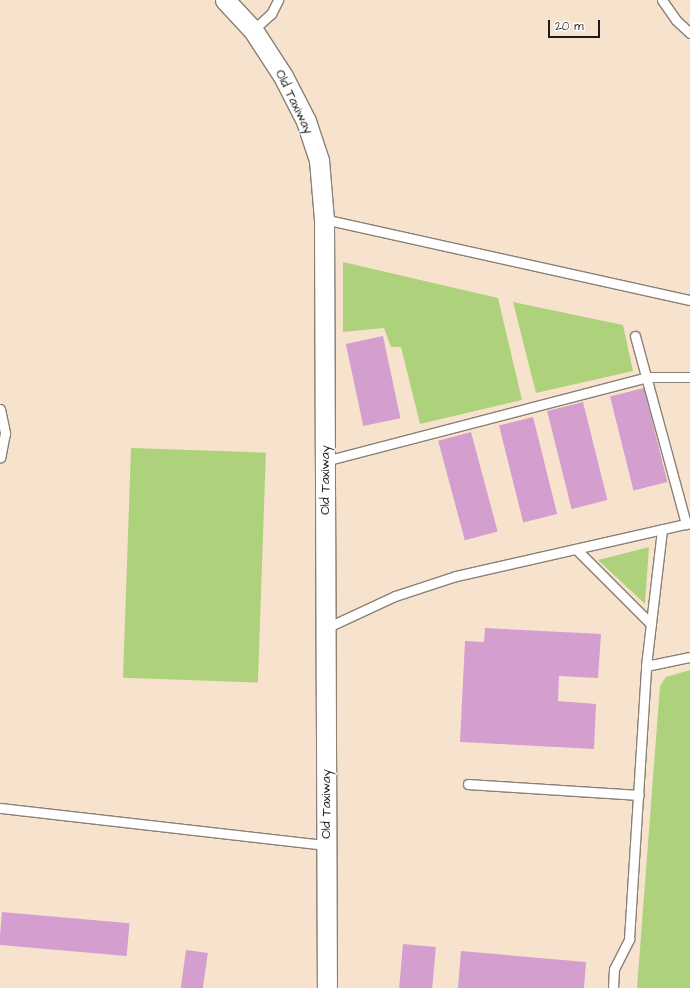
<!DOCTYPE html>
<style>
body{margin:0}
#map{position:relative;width:690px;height:988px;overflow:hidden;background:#f7e3cd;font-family:"Architects Daughter",sans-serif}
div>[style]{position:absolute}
.green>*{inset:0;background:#aed27c;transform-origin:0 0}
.building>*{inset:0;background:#d49fcf;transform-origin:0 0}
.roads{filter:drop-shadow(1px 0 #8a8074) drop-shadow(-1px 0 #8a8074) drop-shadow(0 1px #8a8074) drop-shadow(0 -1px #8a8074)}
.lane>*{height:9px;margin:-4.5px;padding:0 4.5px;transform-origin:4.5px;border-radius:4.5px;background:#fff}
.street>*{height:19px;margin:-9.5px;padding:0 9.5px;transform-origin:9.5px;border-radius:9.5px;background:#fff}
span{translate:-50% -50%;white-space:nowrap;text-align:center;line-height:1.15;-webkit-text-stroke:3px #fff;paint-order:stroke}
.street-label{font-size:13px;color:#1c1c1c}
.scale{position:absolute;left:548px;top:20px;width:52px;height:18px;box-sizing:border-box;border:2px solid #1c1c1c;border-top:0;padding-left:5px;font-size:12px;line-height:14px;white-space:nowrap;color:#1c1c1c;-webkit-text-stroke:3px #fff;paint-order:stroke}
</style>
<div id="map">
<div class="green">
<i style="clip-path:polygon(343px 262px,498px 298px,522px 400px,420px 424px,401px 347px,391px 347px,384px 328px,343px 332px)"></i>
<i style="clip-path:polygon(513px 302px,623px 325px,633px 371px,536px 393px)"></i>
<i style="left:131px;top:448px;width:135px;height:230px;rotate:2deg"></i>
<i style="clip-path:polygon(649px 547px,645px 603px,645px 604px,598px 560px)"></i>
<i style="clip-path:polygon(690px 670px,690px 988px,637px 988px,660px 686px,666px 677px)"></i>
</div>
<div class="building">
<i style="left:383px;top:336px;width:84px;height:38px;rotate:78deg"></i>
<i style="left:644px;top:388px;width:97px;height:35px;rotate:76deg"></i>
<i style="left:583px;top:402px;width:101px;height:37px;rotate:76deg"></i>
<i style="left:533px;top:417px;width:100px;height:35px;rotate:76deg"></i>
<i style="left:471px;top:432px;width:103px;height:34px;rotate:75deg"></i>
<i style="clip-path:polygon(485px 628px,601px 634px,598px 678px,559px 676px,558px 701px,596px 704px,594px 749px,460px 742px,465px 641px,484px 642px)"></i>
<i style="left:2px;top:912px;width:128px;height:33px;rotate:5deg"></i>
<i style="left:403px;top:944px;width:33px;height:44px;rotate:5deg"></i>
<i style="left:186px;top:950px;width:22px;height:38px;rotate:8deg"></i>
<i style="clip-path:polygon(461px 951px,586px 962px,584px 988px,458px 988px)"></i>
</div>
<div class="roads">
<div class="lane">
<i style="left:662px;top:0;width:24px;rotate:55deg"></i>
<i style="left:676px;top:20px;width:19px;rotate:43deg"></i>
<i style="left:253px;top:30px;width:24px;rotate:-42deg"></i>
<i style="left:271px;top:14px;width:16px;rotate:-63deg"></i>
<i style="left:324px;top:219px;width:375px;rotate:12.5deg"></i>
<i style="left:635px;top:336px;width:195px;rotate:74.8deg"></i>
<i style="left:0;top:409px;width:25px;rotate:78deg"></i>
<i style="left:5px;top:433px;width:25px;rotate:101deg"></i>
<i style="left:325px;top:461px;width:333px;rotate:-14.6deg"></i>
<i style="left:647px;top:377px;width:43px"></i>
<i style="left:576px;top:549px;width:106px;rotate:45deg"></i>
<i style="left:326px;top:628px;width:76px;rotate:-24.9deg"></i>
<i style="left:395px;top:596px;width:64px;rotate:-18.2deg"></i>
<i style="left:456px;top:576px;width:240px;rotate:-12.8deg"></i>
<i style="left:646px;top:666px;width:45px;rotate:-11.6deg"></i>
<i style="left:468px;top:784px;width:171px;rotate:3.7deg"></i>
<i style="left:0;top:808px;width:328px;rotate:6.5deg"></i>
<i style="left:613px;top:988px;width:19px;rotate:-87deg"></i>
<i style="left:614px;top:969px;width:34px;rotate:-63deg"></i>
<i style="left:629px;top:939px;width:274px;rotate:-86.4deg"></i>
<i style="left:646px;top:666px;width:138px;rotate:-83.3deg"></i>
</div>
<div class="street">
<i style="left:225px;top:0;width:41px;rotate:47deg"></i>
<i style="left:253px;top:30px;width:55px;rotate:56.9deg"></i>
<i style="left:283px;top:76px;width:51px;rotate:62.9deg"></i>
<i style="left:306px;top:121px;width:41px;rotate:71.6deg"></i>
<i style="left:319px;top:160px;width:59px;rotate:85.2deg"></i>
<i style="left:324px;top:219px;width:769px;rotate:89.78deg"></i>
</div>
</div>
<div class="street-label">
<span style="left:294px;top:102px;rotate:64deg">Old Taxiway</span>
<span style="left:325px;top:480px;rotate:-90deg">Old Taxiway</span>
<span style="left:326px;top:804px;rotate:-90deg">Old Taxiway</span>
</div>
<div class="scale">20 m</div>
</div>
